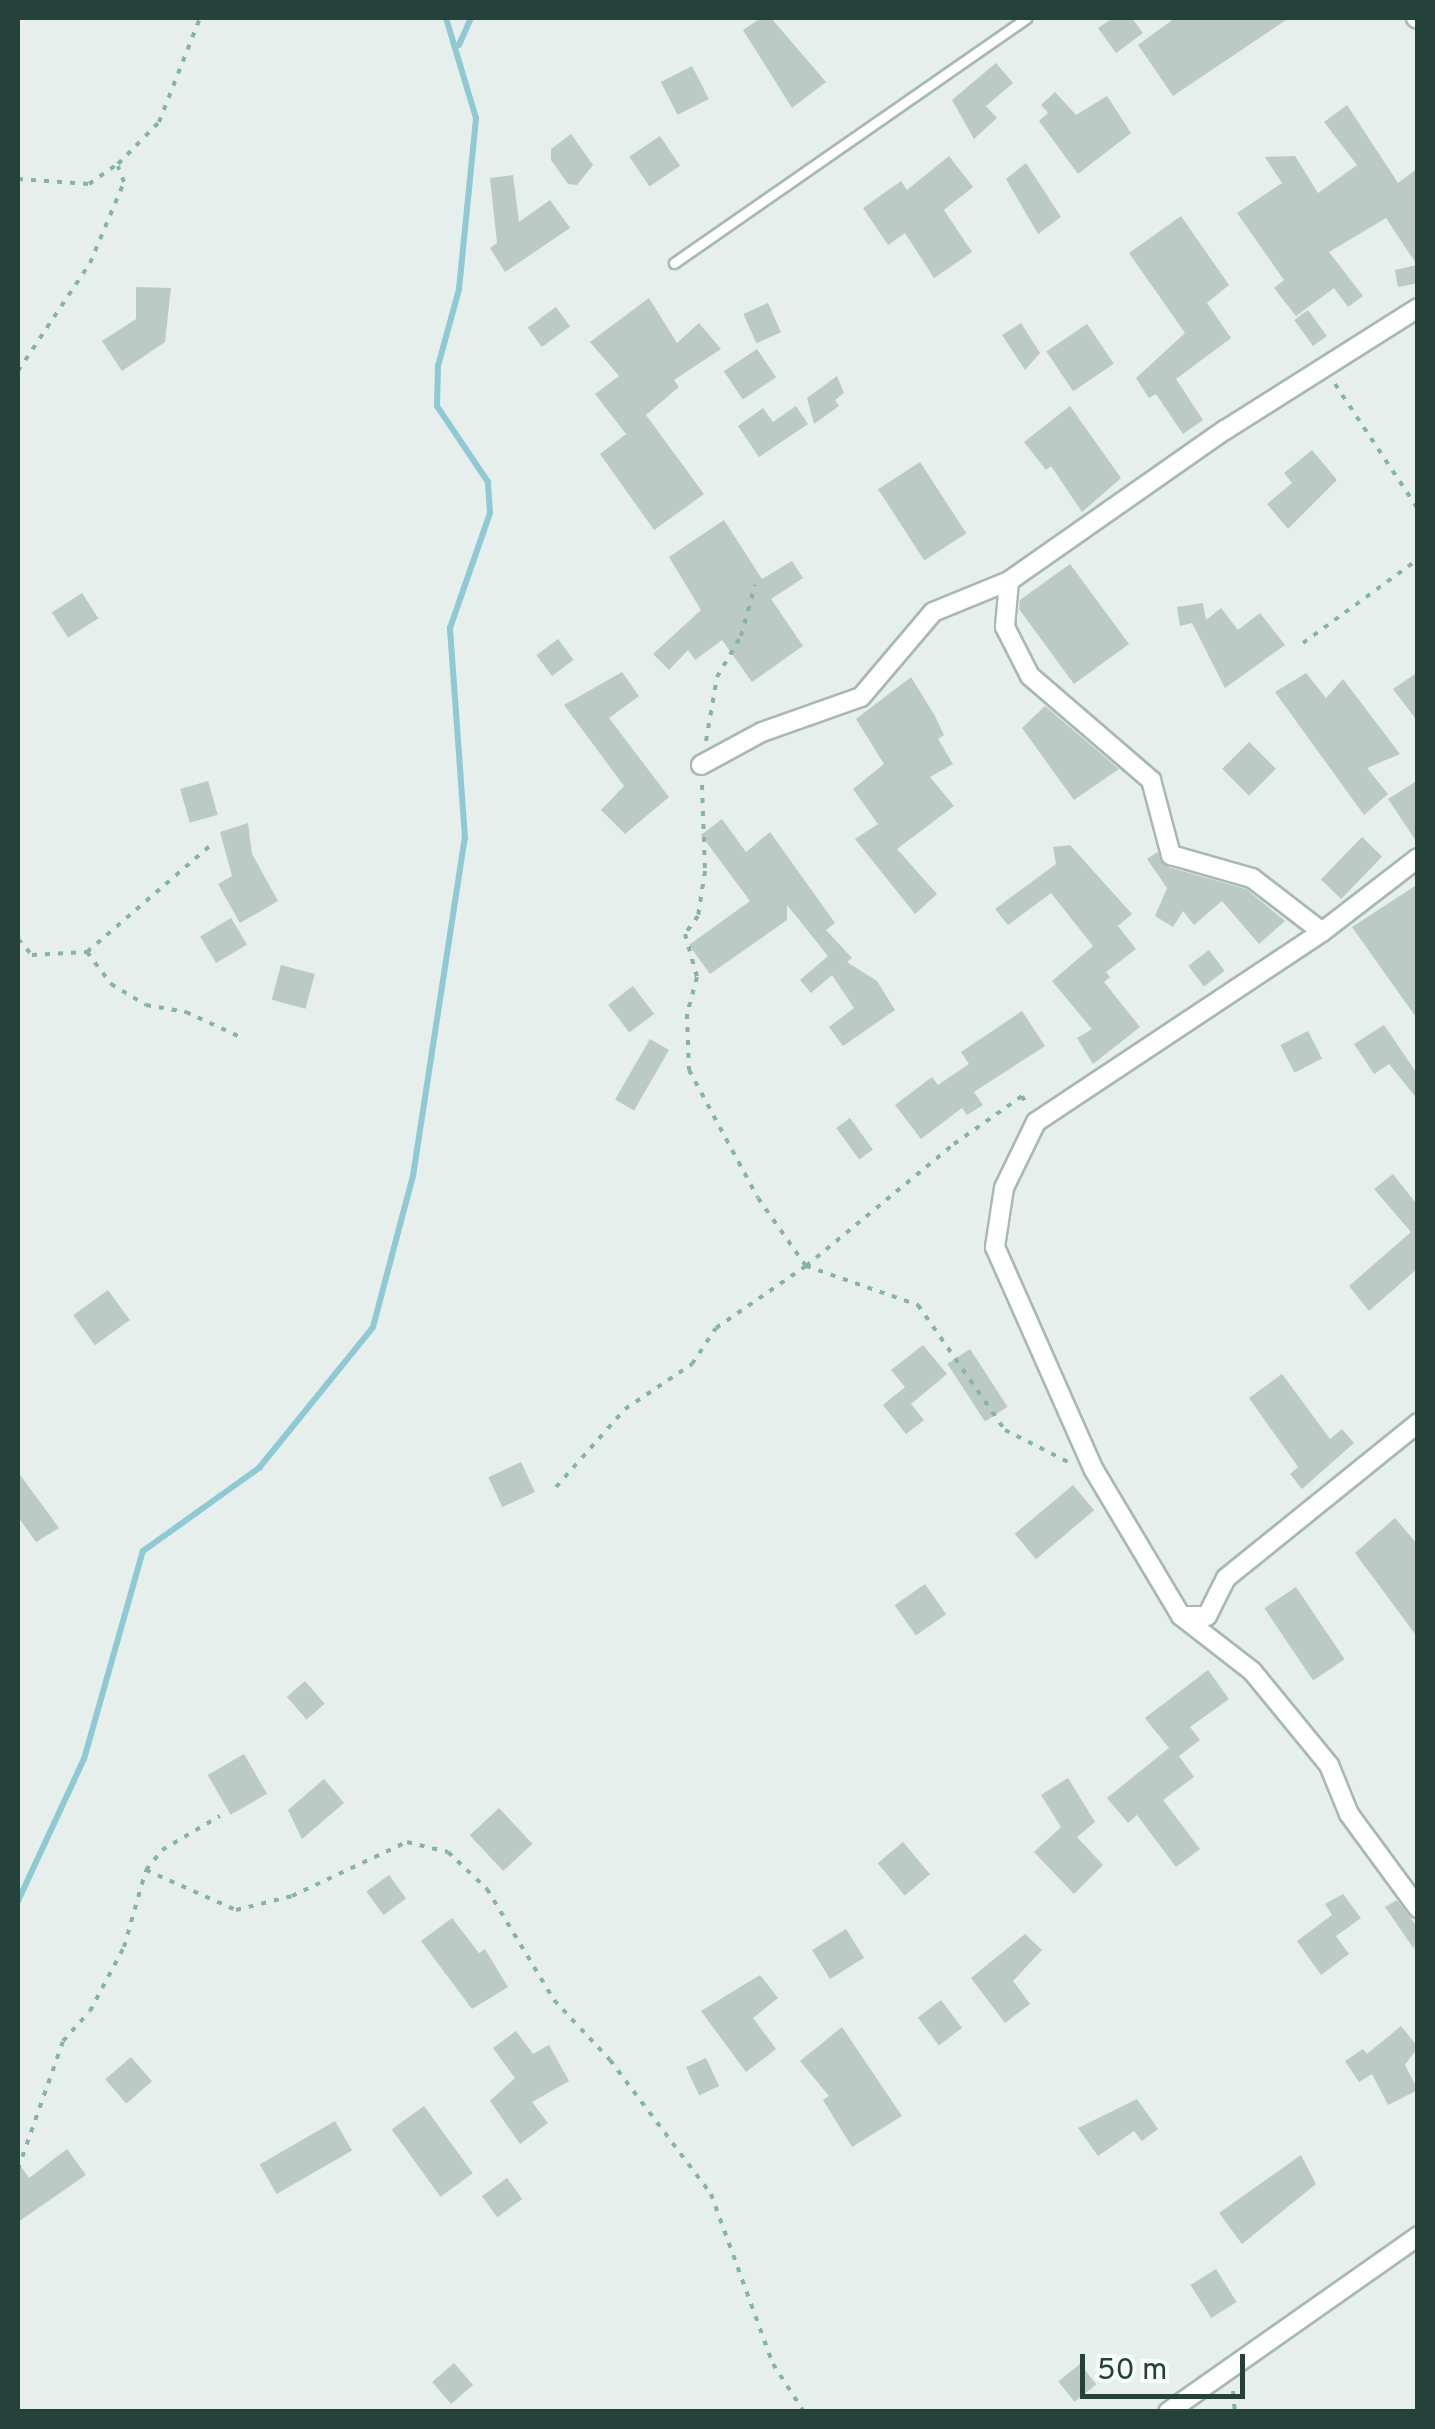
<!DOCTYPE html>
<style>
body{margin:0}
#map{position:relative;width:1435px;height:2429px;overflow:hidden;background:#e6efeb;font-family:Overpass,sans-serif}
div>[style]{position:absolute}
.stream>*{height:6px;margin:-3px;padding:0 3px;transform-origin:3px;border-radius:3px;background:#8ec9d4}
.building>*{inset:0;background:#bbcac4;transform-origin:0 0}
.path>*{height:4px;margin-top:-2px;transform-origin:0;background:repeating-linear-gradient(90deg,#86b3a5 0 5px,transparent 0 13px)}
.roads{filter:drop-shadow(2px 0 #a8b8b2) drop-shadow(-2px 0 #a8b8b2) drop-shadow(0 2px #a8b8b2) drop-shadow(0 -2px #a8b8b2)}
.service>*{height:9px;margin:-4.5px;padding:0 4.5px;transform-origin:4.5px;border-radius:4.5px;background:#fff}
.minor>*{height:18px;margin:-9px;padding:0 9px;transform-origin:9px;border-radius:9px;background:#fff}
span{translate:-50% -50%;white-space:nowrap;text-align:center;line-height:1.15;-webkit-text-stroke:10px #f7fbf9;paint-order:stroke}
.frame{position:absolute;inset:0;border:20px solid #24423a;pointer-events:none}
.scale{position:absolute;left:1080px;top:2354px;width:165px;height:45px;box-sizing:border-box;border:5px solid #24423a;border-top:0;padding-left:12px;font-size:30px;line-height:35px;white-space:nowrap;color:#24423a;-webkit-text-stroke:8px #f7fbf9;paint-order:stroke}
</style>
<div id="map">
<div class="stream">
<i style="left:459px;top:45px;width:30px;rotate:-66deg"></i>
<i style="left:18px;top:1901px;width:157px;rotate:-65.1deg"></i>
<i style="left:84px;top:1759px;width:216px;rotate:-74.2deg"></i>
<i style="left:143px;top:1551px;width:143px;rotate:-35.6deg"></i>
<i style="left:259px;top:1468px;width:181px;rotate:-51deg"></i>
<i style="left:373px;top:1327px;width:156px;rotate:-75.2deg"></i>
<i style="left:413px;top:1176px;width:342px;rotate:-81.3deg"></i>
<i style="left:465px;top:838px;width:211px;rotate:-94.1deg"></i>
<i style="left:450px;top:628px;width:122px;rotate:-70.8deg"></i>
<i style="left:490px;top:513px;width:31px;rotate:-94deg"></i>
<i style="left:488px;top:482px;width:92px;rotate:-123.9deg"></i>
<i style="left:437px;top:406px;width:40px;rotate:-88.6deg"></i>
<i style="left:438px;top:366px;width:80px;rotate:-74.7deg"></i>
<i style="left:459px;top:289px;width:172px;rotate:-84.3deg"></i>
<i style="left:476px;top:118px;width:104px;rotate:-106.7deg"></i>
</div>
<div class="building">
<i style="clip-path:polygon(761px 18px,771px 18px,826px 82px,792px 108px,743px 30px)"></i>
<i style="clip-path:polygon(1113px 18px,1132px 18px,1143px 33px,1116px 53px,1098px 28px)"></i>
<i style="clip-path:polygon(1175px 18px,1289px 18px,1173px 96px,1138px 45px)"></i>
<i style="clip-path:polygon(996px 63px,1013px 83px,986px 106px,997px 118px,974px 139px,952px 100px)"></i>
<i style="left:692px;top:66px;width:37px;height:35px;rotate:63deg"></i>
<i style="clip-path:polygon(1055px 92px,1076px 115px,1107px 96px,1131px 133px,1078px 174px,1039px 121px,1048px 113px,1041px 105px)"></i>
<i style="clip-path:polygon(1347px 105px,1398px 183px,1418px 168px,1418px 283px,1398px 287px,1395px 270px,1417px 265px,1386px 218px,1329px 252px,1363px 296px,1348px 307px,1334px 288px,1296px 316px,1274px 288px,1284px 280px,1237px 213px,1282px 183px,1265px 157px,1295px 156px,1318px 193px,1357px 165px,1324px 122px)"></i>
<i style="clip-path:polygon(571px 134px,593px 165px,577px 185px,568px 184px,551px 160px,551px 149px)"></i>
<i style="left:660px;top:136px;width:36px;height:37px;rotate:56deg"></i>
<i style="clip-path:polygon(949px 156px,973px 187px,944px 210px,972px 252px,934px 278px,905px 233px,888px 245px,863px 208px,901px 181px,907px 190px)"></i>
<i style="clip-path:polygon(1026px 163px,1061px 217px,1038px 234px,1006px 179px)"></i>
<i style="clip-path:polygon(513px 175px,519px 222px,550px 200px,570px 228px,505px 272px,490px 248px,497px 243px,490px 178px)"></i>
<i style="clip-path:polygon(1181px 216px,1229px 285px,1207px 303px,1231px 338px,1176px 379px,1203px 420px,1183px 434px,1156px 394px,1149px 398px,1136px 378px,1185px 333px,1129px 253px)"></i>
<i style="clip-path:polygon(136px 287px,171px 288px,165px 342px,122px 371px,102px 341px,136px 319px)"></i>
<i style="clip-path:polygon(649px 298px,677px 343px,699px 323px,721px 349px,674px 380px,679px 387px,646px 415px,704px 494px,654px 530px,600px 454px,626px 434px,595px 394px,619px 376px,590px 342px)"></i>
<i style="left:768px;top:303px;width:32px;height:27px;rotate:66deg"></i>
<i style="left:556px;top:307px;width:24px;height:35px;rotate:54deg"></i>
<i style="left:1308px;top:310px;width:32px;height:17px;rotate:54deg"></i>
<i style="clip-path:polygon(1021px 323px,1040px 353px,1025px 370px,1002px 335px)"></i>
<i style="left:1087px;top:324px;width:48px;height:49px;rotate:56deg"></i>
<i style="left:757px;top:349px;width:34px;height:40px;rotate:56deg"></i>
<i style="clip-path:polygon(837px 376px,844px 393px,835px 400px,839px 406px,814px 424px,807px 398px)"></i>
<i style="clip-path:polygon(796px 406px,808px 424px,759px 457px,738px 426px,763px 408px,773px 422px)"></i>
<i style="clip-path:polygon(1070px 406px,1121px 478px,1082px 512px,1051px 466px,1046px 470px,1024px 442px)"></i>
<i style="clip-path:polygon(1312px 450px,1337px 480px,1288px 529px,1267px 504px,1292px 483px,1284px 473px)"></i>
<i style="left:920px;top:462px;width:85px;height:50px;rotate:57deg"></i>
<i style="clip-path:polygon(724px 520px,762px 579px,792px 561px,803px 578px,771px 599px,803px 646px,752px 682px,722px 640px,695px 660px,688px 650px,669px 670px,653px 654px,701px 610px,669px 557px)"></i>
<i style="clip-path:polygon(1070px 564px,1129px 644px,1074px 684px,1019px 609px,1020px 600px)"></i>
<i style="left:82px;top:593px;width:30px;height:36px;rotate:57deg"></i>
<i style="clip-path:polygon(1203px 603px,1206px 620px,1221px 608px,1238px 630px,1260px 613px,1285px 645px,1225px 688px,1192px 623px,1180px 626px,1177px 607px)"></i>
<i style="left:558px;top:639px;width:26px;height:27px;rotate:53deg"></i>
<i style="clip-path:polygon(622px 672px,639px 696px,609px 718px,669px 797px,625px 834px,601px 810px,624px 786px,564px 705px)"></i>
<i style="clip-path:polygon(1418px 672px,1418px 722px,1393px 689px)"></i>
<i style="clip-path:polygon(1306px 673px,1326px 698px,1343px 679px,1400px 754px,1367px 768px,1388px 794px,1364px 815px,1275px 692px)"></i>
<i style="clip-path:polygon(911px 677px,935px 716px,944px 735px,938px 739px,953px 764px,930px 777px,954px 806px,897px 849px,937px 894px,915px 914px,855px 839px,878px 824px,853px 789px,884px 764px,856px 719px)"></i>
<i style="clip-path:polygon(1045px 706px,1119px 769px,1074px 800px,1022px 728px)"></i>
<i style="left:1249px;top:742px;width:38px;height:38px;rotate:45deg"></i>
<i style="clip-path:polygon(1418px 780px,1418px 844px,1388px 799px)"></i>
<i style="left:208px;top:781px;width:35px;height:29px;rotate:74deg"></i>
<i style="clip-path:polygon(722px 819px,746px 852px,770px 832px,835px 923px,826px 930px,852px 958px,847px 962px,877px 981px,895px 1010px,843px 1046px,829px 1027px,854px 1008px,832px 975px,811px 993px,800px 980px,828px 956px,787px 905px,787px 920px,710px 974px,689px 945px,750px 901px,701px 835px)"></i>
<i style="clip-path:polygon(248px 823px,252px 854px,278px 901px,240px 923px,218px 884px,232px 876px,220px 832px)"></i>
<i style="left:1362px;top:837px;width:28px;height:59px;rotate:44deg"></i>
<i style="clip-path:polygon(1070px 845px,1132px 914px,1118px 926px,1136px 949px,1106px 972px,1110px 977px,1104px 982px,1140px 1027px,1093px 1064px,1077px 1038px,1092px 1029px,1052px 981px,1093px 946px,1051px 893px,1008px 925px,995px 909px,1056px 864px,1053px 847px)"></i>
<i style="clip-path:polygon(1157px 852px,1168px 867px,1246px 889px,1285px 921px,1259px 944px,1222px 901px,1194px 925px,1183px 911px,1173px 927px,1155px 916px,1167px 888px,1147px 859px)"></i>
<i style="clip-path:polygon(1418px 884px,1418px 1020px,1352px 927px)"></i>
<i style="left:231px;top:918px;width:31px;height:36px;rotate:59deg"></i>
<i style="left:1209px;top:950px;width:26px;height:26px;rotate:53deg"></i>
<i style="left:281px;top:965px;width:35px;height:36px;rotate:15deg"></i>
<i style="left:633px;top:986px;width:35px;height:31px;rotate:53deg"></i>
<i style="clip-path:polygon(1022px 1011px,1045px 1046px,974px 1092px,983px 1105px,967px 1115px,962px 1108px,921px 1139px,895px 1105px,932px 1077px,938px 1085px,969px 1064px,961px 1052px)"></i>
<i style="clip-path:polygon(1384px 1025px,1418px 1075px,1418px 1100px,1389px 1064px,1374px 1074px,1354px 1044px)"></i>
<i style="left:1308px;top:1031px;width:31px;height:31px;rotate:63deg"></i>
<i style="left:650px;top:1039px;width:22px;height:70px;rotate:30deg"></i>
<i style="left:850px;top:1118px;width:39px;height:17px;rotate:54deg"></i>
<i style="clip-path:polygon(1393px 1174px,1418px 1206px,1418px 1268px,1369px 1311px,1349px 1286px,1411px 1232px,1374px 1189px)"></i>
<i style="left:108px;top:1290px;width:37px;height:43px;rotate:54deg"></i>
<i style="clip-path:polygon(923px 1345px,947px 1374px,911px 1404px,924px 1420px,906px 1434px,883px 1405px,905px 1387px,891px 1370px)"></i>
<i style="left:970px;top:1349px;width:69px;height:27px;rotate:57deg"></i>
<i style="clip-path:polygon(1282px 1374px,1330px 1439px,1342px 1429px,1354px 1443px,1302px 1489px,1290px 1474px,1298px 1467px,1249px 1398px)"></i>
<i style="left:521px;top:1462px;width:33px;height:36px;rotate:65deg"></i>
<i style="clip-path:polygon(18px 1472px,59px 1528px,36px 1542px,18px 1517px)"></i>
<i style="left:1073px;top:1485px;width:33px;height:76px;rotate:50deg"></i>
<i style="clip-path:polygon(1395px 1518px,1418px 1545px,1418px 1638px,1355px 1553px)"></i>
<i style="left:925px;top:1584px;width:37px;height:37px;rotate:55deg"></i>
<i style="left:1296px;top:1587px;width:87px;height:38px;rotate:56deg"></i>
<i style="clip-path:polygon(1208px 1670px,1229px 1699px,1190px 1727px,1200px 1740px,1179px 1756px,1194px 1777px,1163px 1800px,1200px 1849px,1176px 1867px,1137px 1815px,1128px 1823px,1107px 1798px,1169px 1748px,1145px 1718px)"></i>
<i style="left:305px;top:1681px;width:30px;height:24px;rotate:49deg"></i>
<i style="left:244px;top:1754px;width:46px;height:42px;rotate:60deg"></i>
<i style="clip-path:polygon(1068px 1778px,1095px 1822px,1077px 1837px,1103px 1865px,1074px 1894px,1034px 1852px,1061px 1827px,1041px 1795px)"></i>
<i style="clip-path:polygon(324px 1779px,344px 1803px,302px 1839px,288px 1810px)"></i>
<i style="left:499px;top:1808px;width:49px;height:40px;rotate:47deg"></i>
<i style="left:903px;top:1842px;width:42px;height:33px;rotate:50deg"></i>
<i style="left:389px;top:1875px;width:29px;height:28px;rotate:54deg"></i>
<i style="clip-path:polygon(1343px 1894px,1361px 1918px,1336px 1936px,1349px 1954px,1321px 1975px,1297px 1941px,1332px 1915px,1325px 1904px)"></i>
<i style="clip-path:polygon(1397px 1900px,1418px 1928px,1414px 1949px,1385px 1907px)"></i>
<i style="clip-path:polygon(452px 1918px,479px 1953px,485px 1949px,508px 1987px,472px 2009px,421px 1941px)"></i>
<i style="left:846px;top:1929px;width:34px;height:40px;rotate:58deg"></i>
<i style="clip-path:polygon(1025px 1934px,1042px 1950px,1013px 1981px,1030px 2004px,1005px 2023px,971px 1978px)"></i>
<i style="clip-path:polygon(760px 1975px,778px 1998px,753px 2018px,776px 2049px,746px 2072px,701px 2011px)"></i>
<i style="left:941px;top:2000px;width:35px;height:29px;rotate:53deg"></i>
<i style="clip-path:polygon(1401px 2026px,1418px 2047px,1405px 2065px,1418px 2090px,1388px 2105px,1372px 2074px,1359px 2082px,1345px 2061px,1363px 2049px,1367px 2054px)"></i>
<i style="clip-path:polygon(842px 2027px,902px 2116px,852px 2147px,823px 2100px,829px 2096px,800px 2061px)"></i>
<i style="clip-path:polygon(516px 2031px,533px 2054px,549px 2045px,569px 2081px,532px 2102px,548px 2123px,520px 2144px,490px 2101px,515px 2078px,493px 2048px)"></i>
<i style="left:131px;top:2057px;width:32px;height:34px;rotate:49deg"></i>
<i style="left:706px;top:2058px;width:31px;height:22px;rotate:65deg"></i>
<i style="clip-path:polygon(1137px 2099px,1158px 2129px,1142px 2141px,1134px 2131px,1098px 2156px,1078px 2128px)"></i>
<i style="left:424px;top:2106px;width:83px;height:40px;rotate:54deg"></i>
<i style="left:335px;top:2121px;width:34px;height:87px;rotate:60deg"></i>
<i style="clip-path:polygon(67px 2149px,86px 2175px,18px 2222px,18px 2162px,29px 2178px)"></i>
<i style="clip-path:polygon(1301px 2155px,1316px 2184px,1242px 2244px,1219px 2213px)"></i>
<i style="left:507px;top:2178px;width:26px;height:31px;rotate:54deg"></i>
<i style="left:1216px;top:2269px;width:39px;height:30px;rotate:58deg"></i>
<i style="left:454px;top:2363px;width:29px;height:29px;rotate:49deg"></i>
<i style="left:1080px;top:2364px;width:26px;height:28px;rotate:51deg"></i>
</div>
<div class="path">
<i style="left:18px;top:179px;width:71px;rotate:4deg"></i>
<i style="left:89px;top:184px;width:35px;rotate:-35deg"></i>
<i style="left:118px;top:164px;width:59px;rotate:-45.7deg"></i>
<i style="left:159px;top:122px;width:112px;rotate:-68.5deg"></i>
<i style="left:18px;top:371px;width:130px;rotate:-56.3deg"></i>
<i style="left:90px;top:263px;width:88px;rotate:-67.2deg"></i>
<i style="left:124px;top:182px;width:17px;rotate:-111deg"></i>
<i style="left:1335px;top:384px;width:150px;rotate:56.4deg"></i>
<i style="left:1303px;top:643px;width:142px;rotate:-36.1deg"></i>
<i style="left:706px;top:741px;width:65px;rotate:-80.2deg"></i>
<i style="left:717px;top:677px;width:48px;rotate:-59.7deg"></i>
<i style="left:741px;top:636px;width:53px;rotate:-74.6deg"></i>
<i style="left:702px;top:785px;width:86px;rotate:88deg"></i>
<i style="left:705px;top:871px;width:46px;rotate:98.8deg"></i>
<i style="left:698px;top:916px;width:22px;rotate:126deg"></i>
<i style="left:685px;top:934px;width:45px;rotate:74.4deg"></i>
<i style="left:697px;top:977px;width:38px;rotate:105deg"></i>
<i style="left:687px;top:1014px;width:56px;rotate:88deg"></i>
<i style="left:689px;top:1070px;width:145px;rotate:61.7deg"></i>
<i style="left:758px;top:1198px;width:83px;rotate:54.8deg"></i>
<i style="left:806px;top:1266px;width:119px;rotate:19.2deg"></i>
<i style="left:918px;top:1305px;width:152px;rotate:55.2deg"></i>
<i style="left:1005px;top:1430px;width:73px;rotate:26.9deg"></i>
<i style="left:18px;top:939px;width:21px;rotate:49deg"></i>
<i style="left:32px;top:955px;width:55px;rotate:-3.1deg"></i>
<i style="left:87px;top:952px;width:40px;rotate:53deg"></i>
<i style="left:111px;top:984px;width:41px;rotate:31deg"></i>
<i style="left:146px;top:1005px;width:41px;rotate:9.9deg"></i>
<i style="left:186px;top:1012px;width:60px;rotate:24.8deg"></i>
<i style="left:87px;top:952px;width:164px;rotate:-40.8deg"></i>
<i style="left:556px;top:1487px;width:104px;rotate:-48.5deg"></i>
<i style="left:625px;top:1409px;width:81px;rotate:-33.9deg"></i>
<i style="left:692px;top:1364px;width:43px;rotate:-56.3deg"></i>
<i style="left:716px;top:1328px;width:109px;rotate:-34.6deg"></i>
<i style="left:806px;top:1266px;width:192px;rotate:-39.5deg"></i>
<i style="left:954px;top:1144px;width:83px;rotate:-35.2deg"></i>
<i style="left:1022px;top:1096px;width:10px;rotate:61deg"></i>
<i style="left:146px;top:1870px;width:98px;rotate:24deg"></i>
<i style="left:236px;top:1910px;width:58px;rotate:-14deg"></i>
<i style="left:292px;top:1896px;width:127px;rotate:-25.2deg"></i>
<i style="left:407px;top:1842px;width:42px;rotate:13.7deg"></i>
<i style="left:448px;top:1852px;width:54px;rotate:43.5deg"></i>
<i style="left:487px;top:1889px;width:130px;rotate:58.9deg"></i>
<i style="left:554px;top:2000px;width:82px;rotate:47deg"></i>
<i style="left:610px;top:2060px;width:168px;rotate:53deg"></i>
<i style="left:711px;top:2194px;width:181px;rotate:70deg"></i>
<i style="left:773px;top:2364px;width:57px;rotate:57.1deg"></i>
<i style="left:18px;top:2169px;width:136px;rotate:-70.6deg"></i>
<i style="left:63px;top:2041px;width:40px;rotate:-48deg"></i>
<i style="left:90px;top:2011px;width:72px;rotate:-62deg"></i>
<i style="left:124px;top:1947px;width:80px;rotate:-74.1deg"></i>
<i style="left:146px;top:1870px;width:26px;rotate:-51deg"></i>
<i style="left:162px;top:1850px;width:67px;rotate:-30.4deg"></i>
<i style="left:1233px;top:2391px;width:21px;rotate:85deg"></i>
</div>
<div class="roads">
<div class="service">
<i style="left:674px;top:263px;width:429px;rotate:-34.8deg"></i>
</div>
<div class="minor">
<i style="left:1416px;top:18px;width:2px;rotate:27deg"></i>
<i style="left:1009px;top:581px;width:46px;rotate:95deg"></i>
<i style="left:1005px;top:627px;width:55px;rotate:63deg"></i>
<i style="left:1030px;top:676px;width:160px;rotate:40.7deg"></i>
<i style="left:1151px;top:780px;width:78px;rotate:75.1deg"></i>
<i style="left:1171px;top:855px;width:84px;rotate:15.9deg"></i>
<i style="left:1252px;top:878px;width:88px;rotate:37.6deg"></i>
<i style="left:701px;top:765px;width:69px;rotate:-28.4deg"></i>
<i style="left:762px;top:732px;width:105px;rotate:-19.5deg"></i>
<i style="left:861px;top:697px;width:111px;rotate:-49.7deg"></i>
<i style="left:933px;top:612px;width:82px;rotate:-22.2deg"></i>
<i style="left:1009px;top:581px;width:264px;rotate:-35deg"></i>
<i style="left:1225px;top:430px;width:228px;rotate:-32.3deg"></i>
<i style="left:1418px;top:858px;width:121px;rotate:142.4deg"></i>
<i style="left:1322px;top:932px;width:343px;rotate:146.4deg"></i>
<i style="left:1036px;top:1122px;width:73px;rotate:115.9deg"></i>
<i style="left:1004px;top:1188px;width:60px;rotate:98.7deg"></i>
<i style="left:995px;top:1247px;width:244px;rotate:66.1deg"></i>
<i style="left:1094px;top:1470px;width:170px;rotate:59.2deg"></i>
<i style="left:1181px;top:1616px;width:90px;rotate:37.8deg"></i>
<i style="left:1252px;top:1671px;width:122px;rotate:50.7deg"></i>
<i style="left:1329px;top:1765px;width:53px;rotate:67.8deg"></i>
<i style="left:1349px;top:1814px;width:117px;rotate:53.7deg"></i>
<i style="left:1182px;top:1616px;width:25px"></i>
<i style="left:1207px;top:1616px;width:42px;rotate:-63.4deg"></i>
<i style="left:1226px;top:1578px;width:247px;rotate:-38.9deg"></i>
<i style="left:1168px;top:2412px;width:306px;rotate:-35.1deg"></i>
</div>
</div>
<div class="frame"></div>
<div class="scale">50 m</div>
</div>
